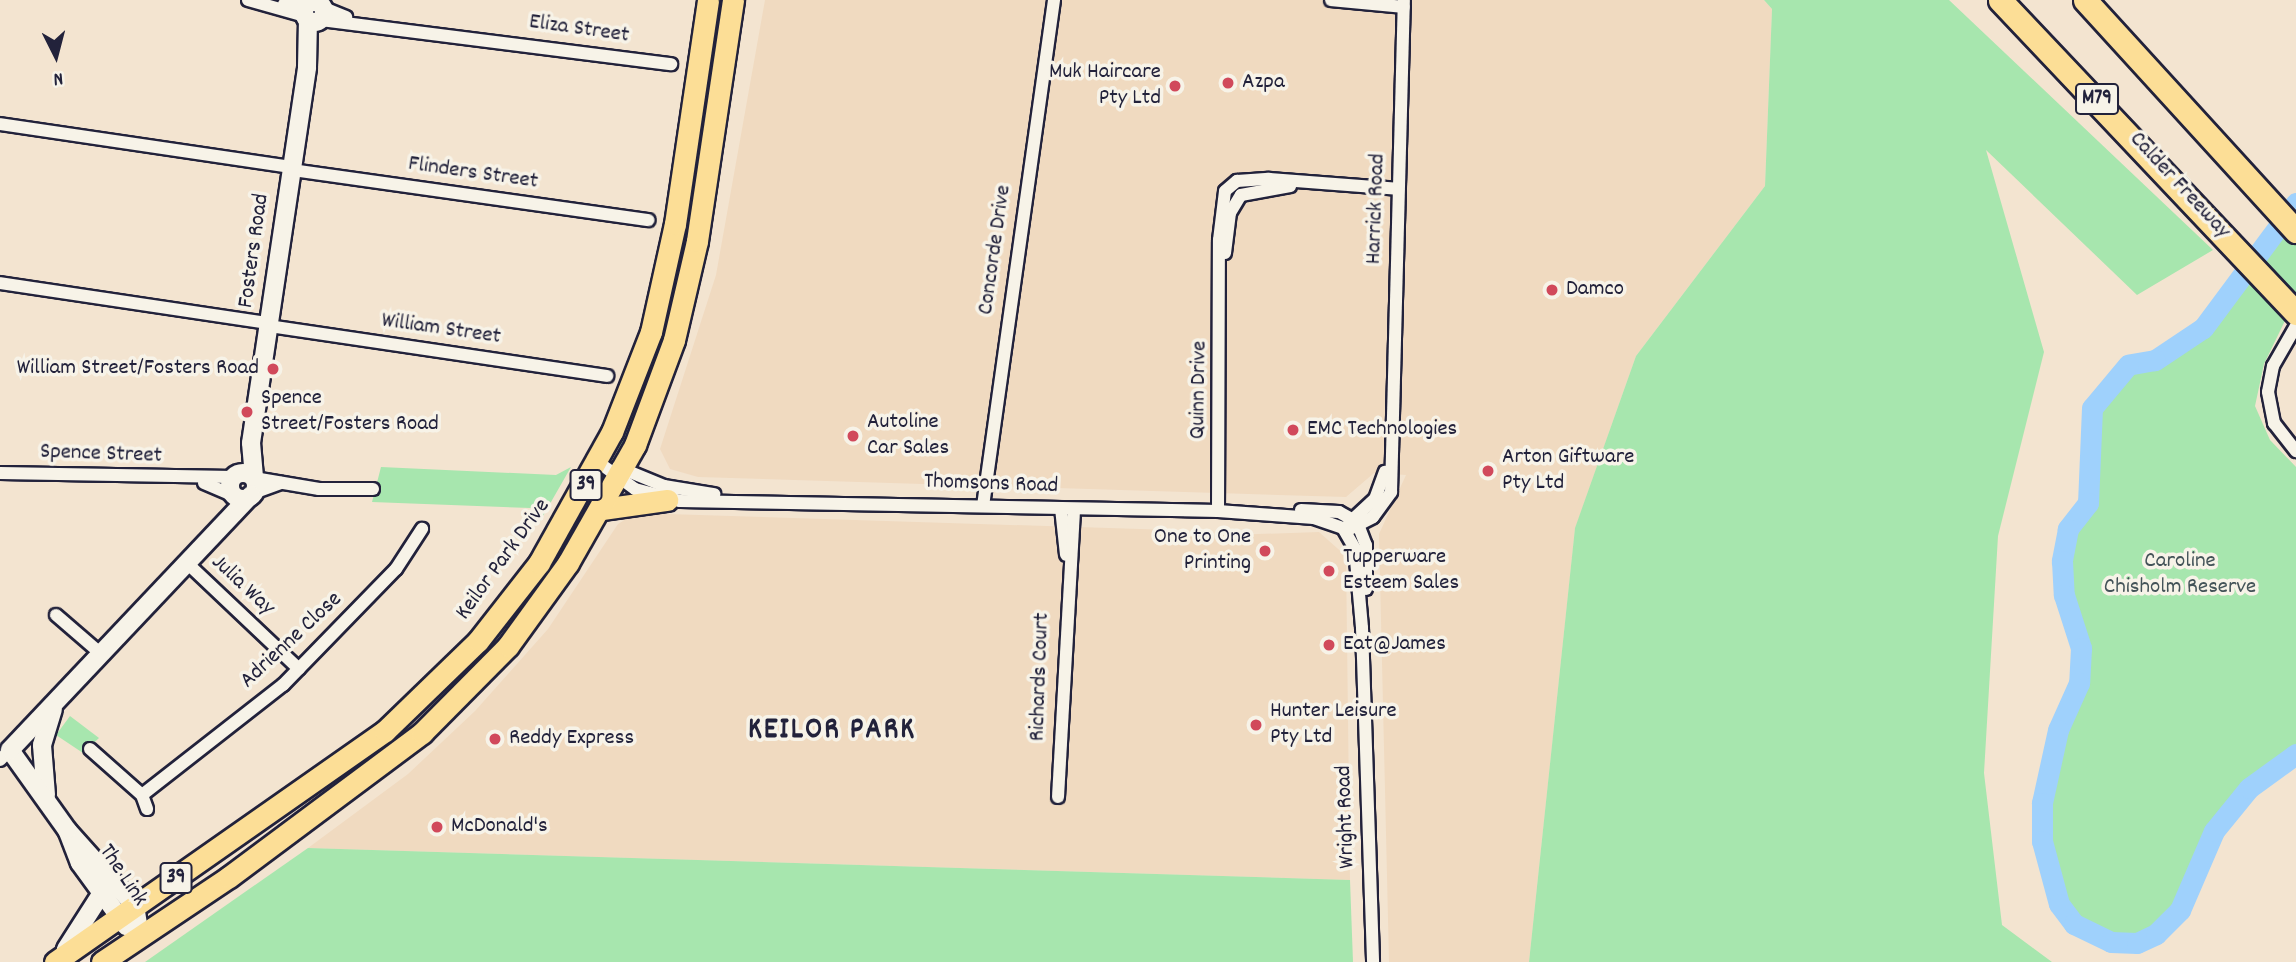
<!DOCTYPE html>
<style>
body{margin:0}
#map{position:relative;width:2296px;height:962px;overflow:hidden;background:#f3e4d0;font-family:Dekko,sans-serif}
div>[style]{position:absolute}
.built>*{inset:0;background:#f0dac0}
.green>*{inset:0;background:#a7e6ae}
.river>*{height:21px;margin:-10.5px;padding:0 10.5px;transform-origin:10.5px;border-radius:10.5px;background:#9fd1fc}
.roads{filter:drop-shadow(2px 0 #22223b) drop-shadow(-2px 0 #22223b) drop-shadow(0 2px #22223b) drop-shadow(0 -2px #22223b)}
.street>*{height:12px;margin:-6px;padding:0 6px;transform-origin:6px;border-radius:6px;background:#f7f3e8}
.secondary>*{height:18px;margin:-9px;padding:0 9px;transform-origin:9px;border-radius:9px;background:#f7f3e8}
.secondary>.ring{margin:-9px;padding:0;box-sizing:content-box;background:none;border:18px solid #f7f3e8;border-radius:50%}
.primary>*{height:21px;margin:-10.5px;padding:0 10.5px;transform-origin:10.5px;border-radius:10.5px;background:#fcde96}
.highway>*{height:23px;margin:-11.5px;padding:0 11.5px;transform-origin:11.5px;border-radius:11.5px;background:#fcde96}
.dots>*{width:19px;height:19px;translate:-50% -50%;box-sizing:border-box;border:4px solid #f7f3e8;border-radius:50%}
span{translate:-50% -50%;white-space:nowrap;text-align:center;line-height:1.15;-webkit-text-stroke:7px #f7f3e8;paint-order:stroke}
.shield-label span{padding:2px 5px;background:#f7f3e8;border:2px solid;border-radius:5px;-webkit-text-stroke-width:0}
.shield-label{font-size:21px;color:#22223b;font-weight:700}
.street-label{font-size:23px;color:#22223b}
.poi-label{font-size:23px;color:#22223b}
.right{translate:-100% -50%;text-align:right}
.left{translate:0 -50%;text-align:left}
.park-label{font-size:23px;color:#435358}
.district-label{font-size:30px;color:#22223b;font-weight:700;letter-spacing:2px}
.north{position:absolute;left:21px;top:21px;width:70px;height:70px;-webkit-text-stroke:5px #f7f3e8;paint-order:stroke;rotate:174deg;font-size:19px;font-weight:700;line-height:28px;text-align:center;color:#22223b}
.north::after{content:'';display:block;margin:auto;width:24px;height:32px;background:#22223b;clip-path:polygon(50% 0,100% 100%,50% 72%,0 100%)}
</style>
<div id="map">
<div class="built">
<i style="clip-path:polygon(765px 0,1764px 0,1772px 9px,1765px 186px,1636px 356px,1575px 529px,1529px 962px,1389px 962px,1379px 534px,1406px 475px,1374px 473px,1346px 497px,698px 477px,670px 469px,660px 449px,716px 275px)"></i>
<i style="clip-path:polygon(636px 513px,1171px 530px,1170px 537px,1319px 532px,1346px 556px,1350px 880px,308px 848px,408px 774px,475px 711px,548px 629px,618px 524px)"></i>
</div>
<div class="green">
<i style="clip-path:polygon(721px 0,726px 0,685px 271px,639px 417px,617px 456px)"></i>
<i style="clip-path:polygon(1764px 0,1949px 0,2213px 250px,2137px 295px,1986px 150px,2044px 352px,1998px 536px,1984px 773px,2002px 925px,2052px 962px,1529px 962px,1575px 528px,1636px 356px,1765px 186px,1772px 9px)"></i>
<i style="clip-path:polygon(2296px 203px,2296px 298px,2264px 364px,2255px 406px,2270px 440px,2296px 467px,2296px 754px,2249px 788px,2214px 831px,2180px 910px,2137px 943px,2111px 942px,2074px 924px,2059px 904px,2042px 841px,2042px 803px,2058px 730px,2079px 683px,2081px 648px,2064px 595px,2062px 561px,2068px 529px,2088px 503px,2092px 408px,2128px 365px,2155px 360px,2203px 328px)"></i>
<i style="clip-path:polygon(381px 467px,556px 475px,571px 467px,539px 523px,531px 508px,372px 502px)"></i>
<i style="clip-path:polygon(70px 716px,99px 738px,83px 753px,56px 735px)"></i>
<i style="clip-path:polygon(308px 848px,1350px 880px,1353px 962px,145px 962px)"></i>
</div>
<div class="river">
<i style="left:2296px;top:203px;width:156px;rotate:126.6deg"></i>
<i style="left:2203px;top:328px;width:58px;rotate:146.3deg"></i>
<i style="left:2155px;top:360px;width:27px;rotate:170deg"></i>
<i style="left:2128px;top:365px;width:56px;rotate:129.9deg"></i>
<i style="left:2092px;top:408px;width:95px;rotate:92.4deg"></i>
<i style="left:2088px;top:503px;width:33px;rotate:128deg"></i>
<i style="left:2068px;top:529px;width:33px;rotate:101deg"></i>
<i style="left:2062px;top:561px;width:34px;rotate:87deg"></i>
<i style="left:2064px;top:595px;width:56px;rotate:72.2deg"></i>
<i style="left:2081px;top:648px;width:35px;rotate:93deg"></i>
<i style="left:2079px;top:683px;width:51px;rotate:114.1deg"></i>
<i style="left:2058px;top:730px;width:75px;rotate:102.4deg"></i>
<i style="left:2042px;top:803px;width:38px;rotate:90deg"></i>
<i style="left:2042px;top:841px;width:65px;rotate:74.9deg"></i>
<i style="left:2059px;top:904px;width:25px;rotate:53deg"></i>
<i style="left:2074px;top:924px;width:41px;rotate:25.9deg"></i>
<i style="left:2111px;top:942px;width:26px;rotate:2deg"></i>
<i style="left:2137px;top:943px;width:21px;rotate:-25deg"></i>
<i style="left:2156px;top:934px;width:34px;rotate:-45deg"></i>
<i style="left:2180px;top:910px;width:86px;rotate:-66.7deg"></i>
<i style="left:2214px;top:831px;width:55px;rotate:-50.9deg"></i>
<i style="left:2249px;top:788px;width:58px;rotate:-35.9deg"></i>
</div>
<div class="roads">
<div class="street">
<i style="left:248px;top:0;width:59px;rotate:15.7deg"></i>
<i style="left:1331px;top:0;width:73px;rotate:5.5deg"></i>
<i style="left:284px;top:4px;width:23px"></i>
<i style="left:324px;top:8px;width:24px;rotate:22deg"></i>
<i style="left:321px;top:20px;width:353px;rotate:7.2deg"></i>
<i style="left:0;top:124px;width:295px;rotate:8.4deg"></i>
<i style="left:292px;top:170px;width:360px;rotate:8deg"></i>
<i style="left:1225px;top:253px;width:40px;rotate:-82.9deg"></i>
<i style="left:1230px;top:213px;width:21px;rotate:-59deg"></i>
<i style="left:1241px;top:195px;width:50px;rotate:-10.4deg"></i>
<i style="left:0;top:283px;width:272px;rotate:8.5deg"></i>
<i style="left:269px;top:326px;width:342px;rotate:8.4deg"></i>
<i style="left:2296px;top:326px;width:46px;rotate:119.9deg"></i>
<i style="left:2273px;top:366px;width:26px;rotate:101deg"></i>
<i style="left:2268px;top:392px;width:32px;rotate:79deg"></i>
<i style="left:2274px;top:423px;width:36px;rotate:52deg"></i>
<i style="left:598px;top:462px;width:46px;rotate:36.1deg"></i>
<i style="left:635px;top:489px;width:47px;rotate:14.9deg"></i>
<i style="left:680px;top:501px;width:538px;rotate:1.06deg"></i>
<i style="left:1218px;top:511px;width:96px;rotate:4.2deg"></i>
<i style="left:1314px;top:518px;width:31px;rotate:19deg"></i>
<i style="left:1343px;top:528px;width:24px;rotate:60deg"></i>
<i style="left:1355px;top:549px;width:79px;rotate:84.9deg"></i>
<i style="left:1362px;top:628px;width:334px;rotate:88.1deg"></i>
<i style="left:618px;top:467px;width:50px;rotate:22.4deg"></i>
<i style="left:664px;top:486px;width:51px;rotate:9.1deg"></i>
<i style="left:0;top:473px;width:233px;rotate:1deg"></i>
<i style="left:254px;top:478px;width:66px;rotate:9.6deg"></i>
<i style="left:319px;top:489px;width:54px"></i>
<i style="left:204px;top:483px;width:28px;rotate:23deg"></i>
<i style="left:253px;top:493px;width:30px;rotate:-20deg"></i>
<i style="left:983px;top:506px;width:511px;rotate:-82.01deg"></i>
<i style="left:1061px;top:508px;width:47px;rotate:83.9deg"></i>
<i style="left:1301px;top:510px;width:38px;rotate:3deg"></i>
<i style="left:1339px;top:512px;width:21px;rotate:29deg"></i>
<i style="left:1357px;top:522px;width:25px;rotate:69deg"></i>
<i style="left:1366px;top:545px;width:44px;rotate:90deg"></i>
<i style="left:1218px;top:511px;width:271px;rotate:-89.8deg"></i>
<i style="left:1219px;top:240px;width:49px;rotate:-83deg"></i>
<i style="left:1225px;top:191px;width:16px;rotate:-40deg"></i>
<i style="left:1237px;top:181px;width:32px;rotate:-4deg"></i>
<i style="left:1269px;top:179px;width:129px;rotate:4.4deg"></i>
<i style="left:1349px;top:523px;width:35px;rotate:-43deg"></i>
<i style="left:1375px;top:499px;width:29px;rotate:-70deg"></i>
<i style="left:1346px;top:531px;width:30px;rotate:-27deg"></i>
<i style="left:1373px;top:517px;width:31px;rotate:-54deg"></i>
<i style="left:1391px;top:492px;width:492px;rotate:-88.5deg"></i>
<i style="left:187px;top:563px;width:154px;rotate:43.4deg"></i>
<i style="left:56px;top:615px;width:58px;rotate:40.8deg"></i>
<i style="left:90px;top:749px;width:69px;rotate:41.5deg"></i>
<i style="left:142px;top:795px;width:15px;rotate:70deg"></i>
<i style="left:0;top:760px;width:14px;rotate:-45deg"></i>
<i style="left:142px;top:795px;width:179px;rotate:-38deg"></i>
<i style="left:283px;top:685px;width:162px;rotate:-45.8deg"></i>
<i style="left:396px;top:569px;width:48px;rotate:-57deg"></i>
<i style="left:1058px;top:797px;width:288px;rotate:-86.8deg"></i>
</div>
<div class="secondary">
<i class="ring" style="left:304px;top:2px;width:2px;height:2px"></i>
<i class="ring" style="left:230px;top:473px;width:8px;height:8px"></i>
<i style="left:254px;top:477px;width:34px;rotate:-95deg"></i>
<i style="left:251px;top:443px;width:380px;rotate:-81.5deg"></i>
<i style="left:307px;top:67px;width:47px;rotate:-88.8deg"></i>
<i style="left:46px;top:795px;width:50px;rotate:-94.6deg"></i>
<i style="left:42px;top:745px;width:37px;rotate:-73deg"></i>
<i style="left:68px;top:832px;width:33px;rotate:69deg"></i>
<i style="left:80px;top:863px;width:78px;rotate:53.9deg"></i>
<i style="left:140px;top:937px;width:31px;rotate:-99deg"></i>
<i style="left:135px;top:906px;width:102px;rotate:-131.8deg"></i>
<i style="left:67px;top:830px;width:98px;rotate:-125.5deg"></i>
<i style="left:10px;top:750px;width:351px;rotate:-46.6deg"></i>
<i style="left:66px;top:949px;width:63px;rotate:-57.3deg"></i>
</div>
<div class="primary">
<i style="left:602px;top:509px;width:66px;rotate:-7.9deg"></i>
<i style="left:55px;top:962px;width:403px;rotate:-35deg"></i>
<i style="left:385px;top:731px;width:129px;rotate:-44.1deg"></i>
<i style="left:478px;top:641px;width:99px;rotate:-52deg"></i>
<i style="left:539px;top:563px;width:150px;rotate:-60.9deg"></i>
<i style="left:612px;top:432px;width:107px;rotate:-68.7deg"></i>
<i style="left:651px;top:332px;width:111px;rotate:-77.5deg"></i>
<i style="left:675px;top:224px;width:226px;rotate:-81.6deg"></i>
<i style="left:102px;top:962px;width:153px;rotate:-33.8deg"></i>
<i style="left:229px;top:877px;width:241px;rotate:-36.7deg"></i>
<i style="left:422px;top:733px;width:122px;rotate:-45.3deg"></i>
<i style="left:508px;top:646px;width:102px;rotate:-54.1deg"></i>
<i style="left:568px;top:563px;width:136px;rotate:-60.4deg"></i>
<i style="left:635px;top:445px;width:112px;rotate:-69.6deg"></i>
<i style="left:674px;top:340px;width:102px;rotate:-76.9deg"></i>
<i style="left:697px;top:241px;width:244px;rotate:-81.5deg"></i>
</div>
<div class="highway">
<i style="left:2000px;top:0;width:431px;rotate:46.6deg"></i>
<i style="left:2085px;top:0;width:313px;rotate:47.6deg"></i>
</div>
</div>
<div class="dots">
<i style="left:1228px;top:83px;background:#d1495b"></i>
<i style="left:1175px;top:86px;background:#d1495b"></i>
<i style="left:1552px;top:290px;background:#d1495b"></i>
<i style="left:273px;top:369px;background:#d1495b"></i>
<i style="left:247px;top:412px;background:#d1495b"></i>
<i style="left:1293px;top:430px;background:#d1495b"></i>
<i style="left:853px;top:436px;background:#d1495b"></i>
<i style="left:1488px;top:471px;background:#d1495b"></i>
<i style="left:1265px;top:551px;background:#d1495b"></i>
<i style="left:1329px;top:571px;background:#d1495b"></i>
<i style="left:1329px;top:645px;background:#d1495b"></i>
<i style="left:1256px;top:725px;background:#d1495b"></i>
<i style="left:495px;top:739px;background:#d1495b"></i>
<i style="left:437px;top:827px;background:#d1495b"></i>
</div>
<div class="shield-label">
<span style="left:2097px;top:99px">M79</span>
<span style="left:586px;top:485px">39</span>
<span style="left:176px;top:878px">39</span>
</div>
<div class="street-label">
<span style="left:579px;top:30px;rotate:8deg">Eliza Street</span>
<span style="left:473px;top:174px;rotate:8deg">Flinders Street</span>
<span style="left:2179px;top:186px;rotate:47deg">Calder Freeway</span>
<span style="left:1377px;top:209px;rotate:-88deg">Harrick Road</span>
<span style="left:996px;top:250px;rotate:-82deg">Concorde Drive</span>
<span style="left:255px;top:251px;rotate:-82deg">Fosters Road</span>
<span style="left:441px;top:330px;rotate:8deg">William Street</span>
<span style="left:1200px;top:390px;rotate:-89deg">Quinn Drive</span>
<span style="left:101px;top:455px;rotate:2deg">Spence Street</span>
<span style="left:991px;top:485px;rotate:2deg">Thomsons Road</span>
<span style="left:504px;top:560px;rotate:-54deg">Keilor Park Drive</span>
<span style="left:242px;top:586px;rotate:43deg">Julia Way</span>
<span style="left:292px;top:641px;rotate:-43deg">Adrienne Close</span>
<span style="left:1041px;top:677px;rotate:-88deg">Richards Court</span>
<span style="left:1347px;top:817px;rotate:-92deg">Wright Road</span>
<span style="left:122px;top:876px;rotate:56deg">The Link</span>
</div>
<div class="poi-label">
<span class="right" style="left:1161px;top:86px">Muk Haircare<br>Pty Ltd</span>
<span class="left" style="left:1242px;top:83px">Azpa</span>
<span class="left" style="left:1566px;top:290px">Damco</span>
<span class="right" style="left:259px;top:369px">William Street/Fosters Road</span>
<span class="left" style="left:261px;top:412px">Spence<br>Street/Fosters Road</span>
<span class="left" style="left:867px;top:436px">Autoline<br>Car Sales</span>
<span class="left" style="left:1307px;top:430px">EMC Technologies</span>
<span class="left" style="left:1502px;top:471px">Arton Giftware<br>Pty Ltd</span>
<span class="right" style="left:1251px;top:551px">One to One<br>Printing</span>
<span class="left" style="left:1343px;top:571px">Tupperware<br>Esteem Sales</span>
<span class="left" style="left:1343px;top:645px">Eat@James</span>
<span class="left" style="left:1270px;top:725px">Hunter Leisure<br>Pty Ltd</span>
<span class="left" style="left:509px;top:739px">Reddy Express</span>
<span class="left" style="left:451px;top:827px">McDonald's</span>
</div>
<div class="park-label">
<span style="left:2180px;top:575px">Caroline<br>Chisholm Reserve</span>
</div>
<div class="district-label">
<span style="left:832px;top:732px">KEILOR PARK</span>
</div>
<div class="north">N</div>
</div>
